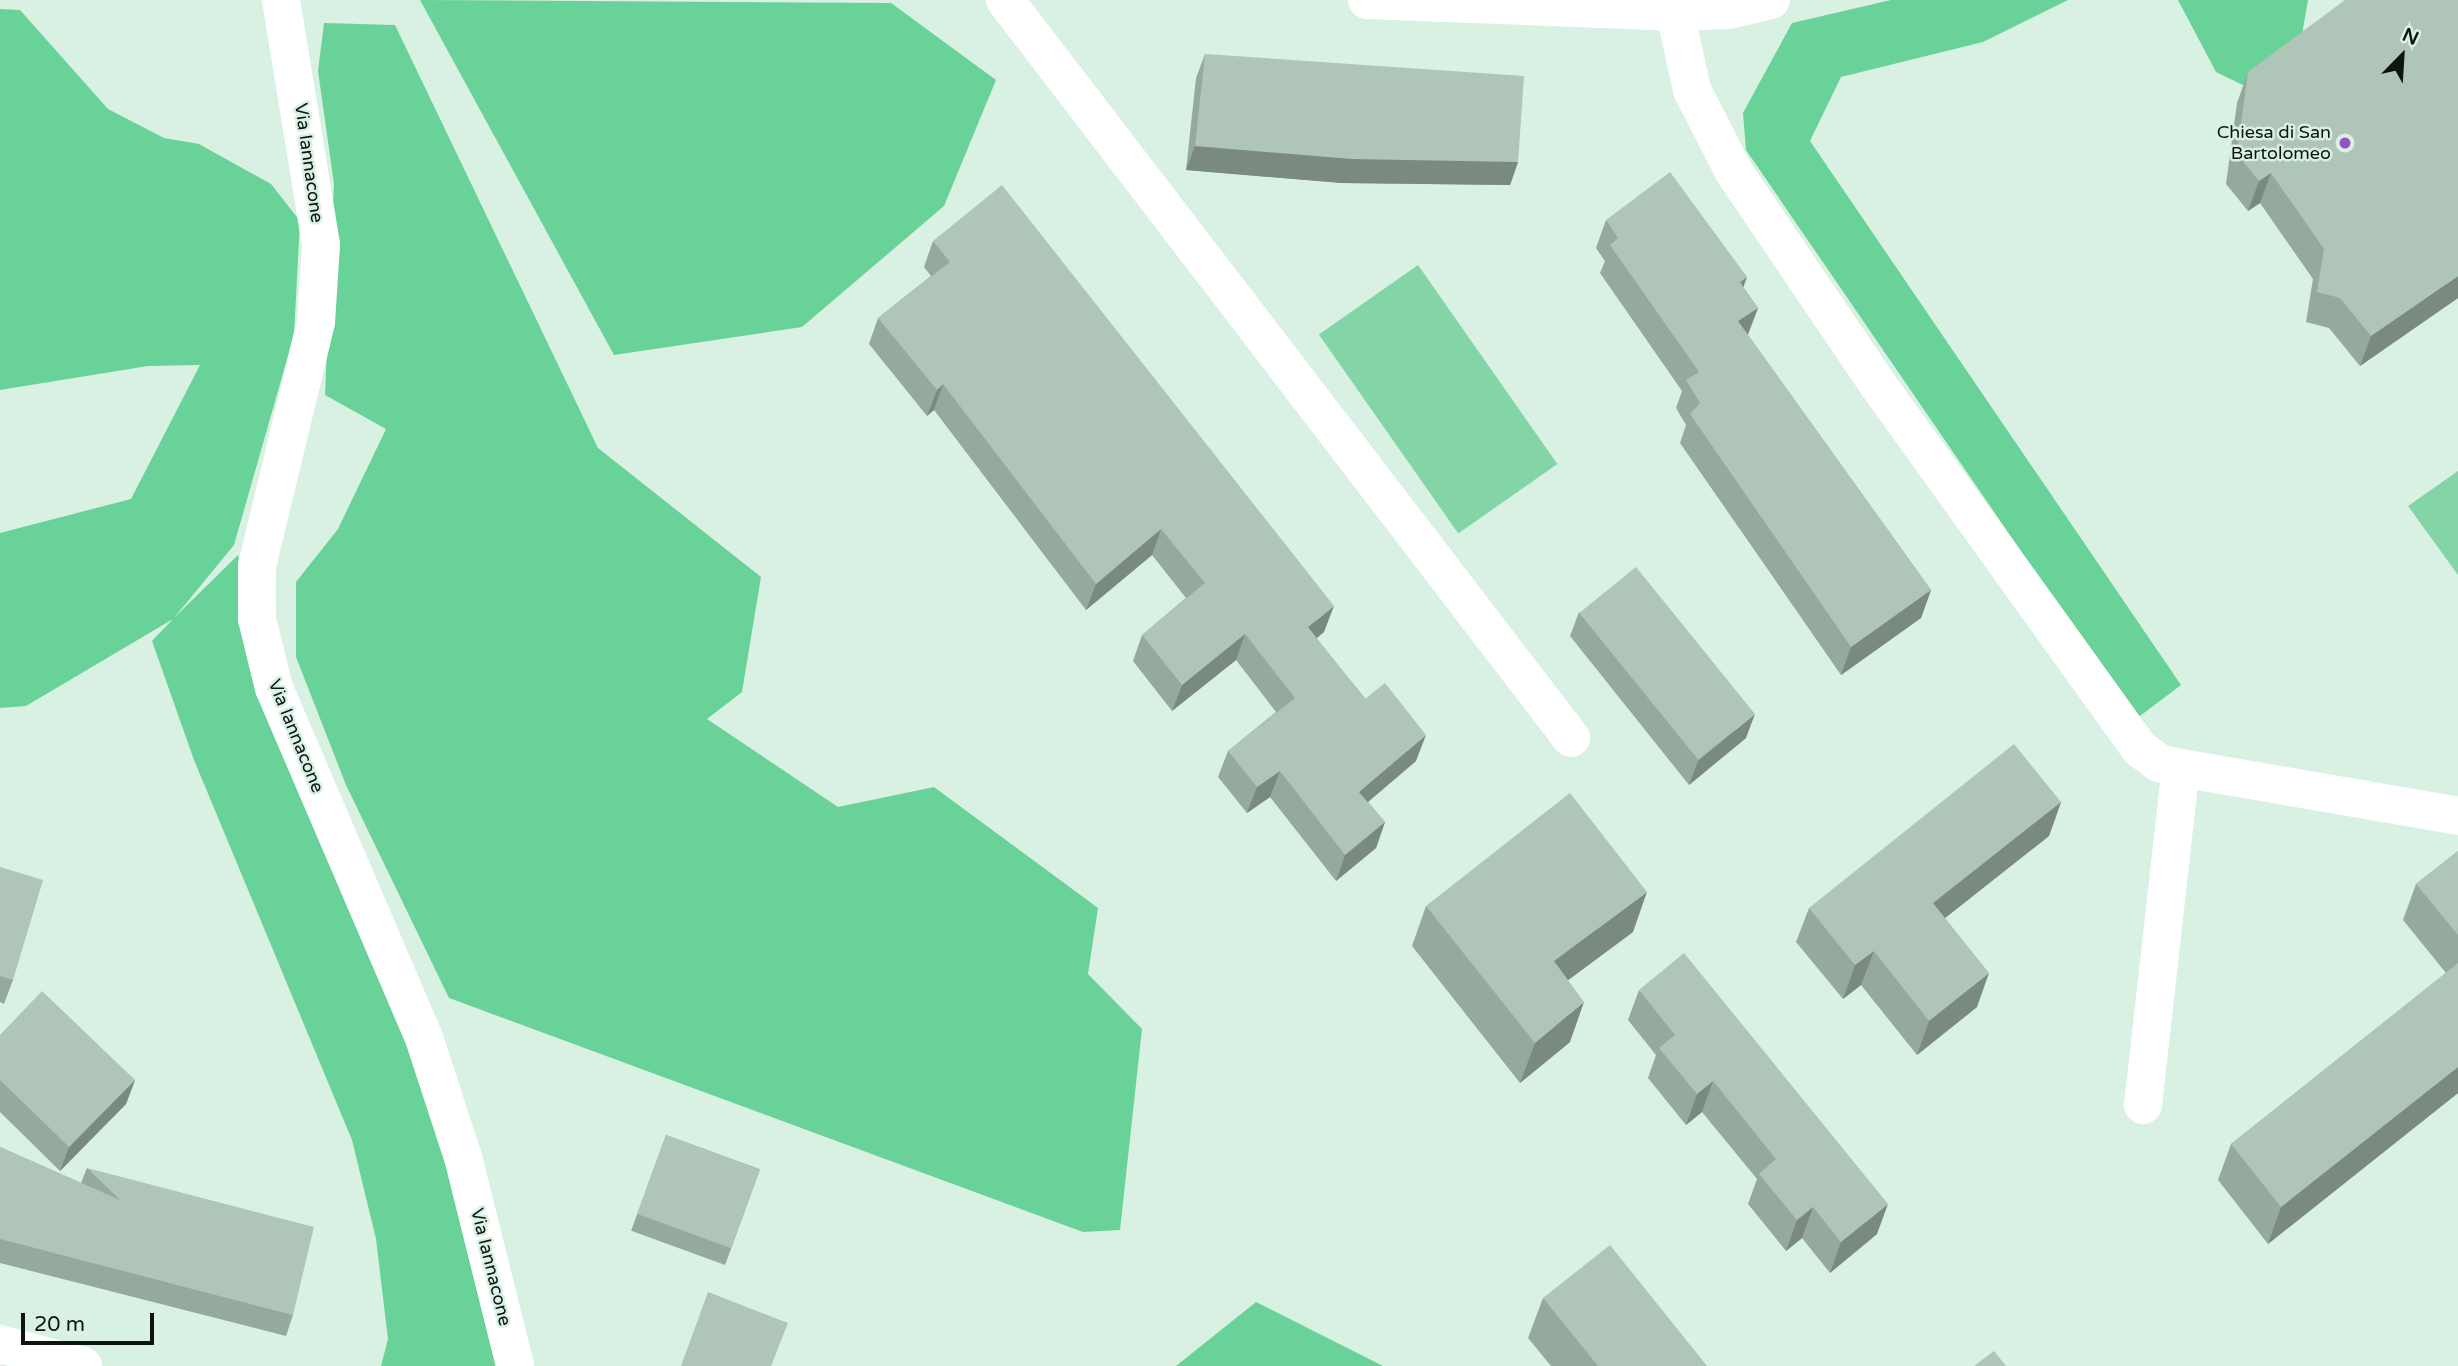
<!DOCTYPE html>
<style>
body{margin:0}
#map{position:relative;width:2458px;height:1366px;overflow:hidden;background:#d9f1e2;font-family:"Varela Round",sans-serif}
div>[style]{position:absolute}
.green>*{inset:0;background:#83d5a7;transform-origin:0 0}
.forest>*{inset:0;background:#68d299}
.street>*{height:38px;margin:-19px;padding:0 19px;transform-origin:19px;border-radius:19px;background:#fff}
.wall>*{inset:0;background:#96a99d;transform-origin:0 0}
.shaded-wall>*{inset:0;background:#7a8a80}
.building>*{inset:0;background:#aec5b7;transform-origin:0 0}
.dots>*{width:19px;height:19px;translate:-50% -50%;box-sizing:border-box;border:4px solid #d9f1e2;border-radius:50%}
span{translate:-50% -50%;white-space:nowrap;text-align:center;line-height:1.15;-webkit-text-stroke:5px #d9f1e2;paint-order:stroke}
.poi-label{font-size:18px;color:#0d1510}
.right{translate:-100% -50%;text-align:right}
.street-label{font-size:18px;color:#0d1510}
.north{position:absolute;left:2367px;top:21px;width:70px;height:70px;-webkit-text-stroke:5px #d9f1e2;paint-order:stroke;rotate:24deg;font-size:19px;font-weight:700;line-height:28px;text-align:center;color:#0d1510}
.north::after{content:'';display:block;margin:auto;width:24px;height:32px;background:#0d1510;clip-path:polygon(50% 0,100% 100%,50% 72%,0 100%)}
.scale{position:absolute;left:21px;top:1313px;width:133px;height:32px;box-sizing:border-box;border:4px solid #0d1510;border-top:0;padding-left:9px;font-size:21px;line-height:24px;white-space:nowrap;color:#0d1510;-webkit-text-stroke:5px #d9f1e2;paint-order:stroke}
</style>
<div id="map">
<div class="green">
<i style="left:1418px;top:265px;width:243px;height:121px;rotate:55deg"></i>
<i style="clip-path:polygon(2458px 471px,2458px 575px,2408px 506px)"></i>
</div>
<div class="forest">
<i style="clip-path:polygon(420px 0,891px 3px,996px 80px,944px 206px,802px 327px,614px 355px)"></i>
<i style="clip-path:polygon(1891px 0,2068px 0,1983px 42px,1841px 77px,1810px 141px,2181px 685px,2136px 719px,1746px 150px,1743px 113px,1792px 23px)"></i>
<i style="clip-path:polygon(2178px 0,2308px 0,2300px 46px,2247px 87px,2216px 72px)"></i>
<i style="clip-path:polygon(0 9px,20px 10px,108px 109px,164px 138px,199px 144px,271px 184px,300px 221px,294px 335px,234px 545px,174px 618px,238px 555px,260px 656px,410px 1011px,499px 1366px,381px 1366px,388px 1339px,376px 1239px,352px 1140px,194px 760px,152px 641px,173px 619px,26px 706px,0 708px,0 533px,131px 499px,200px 365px,148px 366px,0 390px)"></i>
<i style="clip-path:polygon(324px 23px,395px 25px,598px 448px,761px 577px,742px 692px,707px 719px,838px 807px,934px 787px,1098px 908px,1088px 974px,1142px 1029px,1120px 1230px,1083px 1232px,449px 998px,346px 785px,296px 657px,296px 582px,338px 529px,386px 429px,325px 395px,334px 184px,318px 71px)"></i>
<i style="clip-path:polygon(1256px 1302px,1383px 1366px,1176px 1366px)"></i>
</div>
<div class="street">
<i style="left:281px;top:0;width:248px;rotate:80.7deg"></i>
<i style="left:321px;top:245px;width:77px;rotate:93.7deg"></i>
<i style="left:316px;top:322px;width:250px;rotate:103.6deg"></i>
<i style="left:257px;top:565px;width:54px;rotate:90deg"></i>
<i style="left:257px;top:619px;width:71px;rotate:76.2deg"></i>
<i style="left:274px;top:688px;width:381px;rotate:66.8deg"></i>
<i style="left:424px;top:1038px;width:125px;rotate:71.9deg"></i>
<i style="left:463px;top:1157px;width:215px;rotate:76deg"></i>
<i style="left:1005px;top:0;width:930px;rotate:52.51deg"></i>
<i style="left:1367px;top:0;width:308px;rotate:2.2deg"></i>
<i style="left:1675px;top:12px;width:54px;rotate:-2.1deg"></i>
<i style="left:1729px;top:10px;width:43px;rotate:-13.4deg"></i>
<i style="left:1675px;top:12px;width:80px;rotate:77.7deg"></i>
<i style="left:1692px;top:90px;width:92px;rotate:62.9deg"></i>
<i style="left:1734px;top:172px;width:258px;rotate:55.9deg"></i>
<i style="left:1879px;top:386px;width:447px;rotate:54.3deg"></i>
<i style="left:2140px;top:749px;width:24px;rotate:36deg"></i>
<i style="left:2159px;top:763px;width:23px;rotate:13deg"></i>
<i style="left:2181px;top:768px;width:281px;rotate:9.8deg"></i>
<i style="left:2143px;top:1105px;width:339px;rotate:-83.6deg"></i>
<i style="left:0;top:1344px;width:86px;rotate:14.8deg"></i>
</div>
<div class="wall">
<i style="clip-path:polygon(1205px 54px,1518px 162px,1510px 185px,1342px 183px,1186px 170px,1196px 78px)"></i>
<i style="clip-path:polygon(2248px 72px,2458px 298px,2360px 366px,2329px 328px,2306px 322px,2313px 279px,2260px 203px,2248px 211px,2226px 184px,2237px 103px)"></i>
<i style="clip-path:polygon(1606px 220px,1743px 287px,1758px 308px,1748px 335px,1931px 590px,1921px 618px,1841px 675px,1680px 443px,1686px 425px,1676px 408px,1682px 391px,1600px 273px,1605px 261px,1596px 248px)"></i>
<i style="clip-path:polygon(933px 241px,1324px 632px,1316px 638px,1416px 761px,1368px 802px,1385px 822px,1376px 848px,1336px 881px,1270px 797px,1247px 813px,1218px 777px,1228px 751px,1276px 712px,1236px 660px,1172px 711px,1133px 661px,1142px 635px,1186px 598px,1152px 555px,1086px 610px,934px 410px,927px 416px,869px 344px,878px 318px,931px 276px,924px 267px)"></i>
<i style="clip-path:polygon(1579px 612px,1746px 738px,1689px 785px,1570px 636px)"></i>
<i style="clip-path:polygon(2061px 802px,2049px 836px,1945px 918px,1977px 1007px,1917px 1055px,1861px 985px,1843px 999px,1796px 942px,1809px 908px)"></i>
<i style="clip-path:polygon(2458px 851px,2458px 1093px,2268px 1244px,2218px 1180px,2231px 1144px,2446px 973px,2403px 920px,2416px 884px)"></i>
<i style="clip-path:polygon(0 867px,13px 980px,4px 1004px,0 1002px)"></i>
<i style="clip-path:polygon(1426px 906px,1633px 932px,1568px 980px,1570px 1042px,1520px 1083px,1412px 946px)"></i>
<i style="clip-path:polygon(1639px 990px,1877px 1234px,1830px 1273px,1802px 1238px,1786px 1251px,1748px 1204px,1757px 1179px,1702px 1112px,1686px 1125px,1648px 1078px,1656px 1055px,1628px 1020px)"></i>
<i style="clip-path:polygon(0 1035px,135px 1080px,126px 1104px,60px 1171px,0 1112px)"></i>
<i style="left:666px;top:1135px;width:100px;height:102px;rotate:20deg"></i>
<i style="clip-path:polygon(0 1147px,81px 1183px,87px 1168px,293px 1315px,286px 1336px,0 1263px)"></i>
<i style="clip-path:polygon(1543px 1298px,1707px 1366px,1551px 1366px,1528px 1338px)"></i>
</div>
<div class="shaded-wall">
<i style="clip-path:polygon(1195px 146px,1518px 162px,1510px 185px,1342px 183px,1186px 170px)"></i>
<i style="clip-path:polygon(2271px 173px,2260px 203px,2248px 211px,2259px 181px)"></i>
<i style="clip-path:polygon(2458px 276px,2458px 298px,2360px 366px,2371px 336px)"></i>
<i style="clip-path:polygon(1747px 277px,1737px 305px,1740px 282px)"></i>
<i style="clip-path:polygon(1758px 308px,1747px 336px,1738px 321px)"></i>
<i style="clip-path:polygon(943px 384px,934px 410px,927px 416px,937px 390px)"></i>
<i style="clip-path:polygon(1161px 529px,1152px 555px,1086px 610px,1096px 584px)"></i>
<i style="clip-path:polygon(1931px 590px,1921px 618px,1841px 675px,1851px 647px)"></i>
<i style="clip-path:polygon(1334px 606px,1324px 632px,1298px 654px,1308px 627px)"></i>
<i style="clip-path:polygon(1245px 634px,1236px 660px,1172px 711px,1182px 685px)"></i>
<i style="clip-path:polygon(1755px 714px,1746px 738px,1689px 785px,1698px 761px)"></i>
<i style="clip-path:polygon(1426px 735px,1416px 761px,1349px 818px,1359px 792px)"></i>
<i style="clip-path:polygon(1280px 771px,1270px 797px,1247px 813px,1257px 787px)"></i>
<i style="clip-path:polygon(2061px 802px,2049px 836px,1921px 937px,1933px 903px)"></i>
<i style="clip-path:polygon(1385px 822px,1376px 848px,1336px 881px,1345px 855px)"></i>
<i style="clip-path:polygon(1647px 892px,1633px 932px,1540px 1001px,1554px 961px)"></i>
<i style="clip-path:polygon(1874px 951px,1861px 985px,1843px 999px,1855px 965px)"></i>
<i style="clip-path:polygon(1989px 973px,1977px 1007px,1917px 1055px,1929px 1021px)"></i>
<i style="clip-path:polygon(1584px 1002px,1570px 1042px,1520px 1083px,1535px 1043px)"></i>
<i style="clip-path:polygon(2458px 1067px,2458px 1093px,2268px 1244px,2281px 1207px)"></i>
<i style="clip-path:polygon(135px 1080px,126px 1104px,60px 1171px,69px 1147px)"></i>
<i style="clip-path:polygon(1713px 1081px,1702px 1112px,1686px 1125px,1697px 1094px)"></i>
<i style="clip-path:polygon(1888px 1204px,1877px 1234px,1830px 1273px,1841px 1242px)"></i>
<i style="clip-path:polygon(1813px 1207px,1802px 1238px,1786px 1251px,1797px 1220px)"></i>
</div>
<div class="building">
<i style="clip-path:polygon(2345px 0,2458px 0,2458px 276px,2371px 336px,2340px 298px,2317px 292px,2324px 249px,2271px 173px,2259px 181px,2237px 154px,2248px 72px)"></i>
<i style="clip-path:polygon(1205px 54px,1524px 76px,1518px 162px,1351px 159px,1195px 146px)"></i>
<i style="clip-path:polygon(1670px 172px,1747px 277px,1740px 282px,1758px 308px,1738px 321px,1931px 590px,1851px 647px,1690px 414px,1700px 403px,1686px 380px,1699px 372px,1610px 245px,1618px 238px,1606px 220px)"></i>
<i style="clip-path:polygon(1002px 185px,1334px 606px,1308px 627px,1365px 699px,1385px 683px,1426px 735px,1359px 792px,1385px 822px,1345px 855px,1280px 771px,1257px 787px,1228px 751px,1295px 698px,1245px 634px,1182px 685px,1142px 635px,1205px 583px,1161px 529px,1096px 584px,943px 384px,937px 390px,878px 318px,950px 262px,933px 241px)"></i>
<i style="left:1636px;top:567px;width:189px;height:73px;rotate:51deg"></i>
<i style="clip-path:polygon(2014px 744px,2061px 802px,1933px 903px,1989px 973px,1929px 1021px,1874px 951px,1855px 965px,1809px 908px)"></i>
<i style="clip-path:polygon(1570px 793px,1647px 892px,1554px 961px,1584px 1002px,1535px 1043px,1426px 906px)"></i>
<i style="clip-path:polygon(2458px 851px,2458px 935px,2416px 884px)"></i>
<i style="clip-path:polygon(0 867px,43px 880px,13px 980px,0 976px)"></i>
<i style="clip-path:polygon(1684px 953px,1888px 1204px,1841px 1242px,1813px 1207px,1797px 1220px,1759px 1174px,1776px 1159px,1713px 1081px,1697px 1094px,1659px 1048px,1675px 1035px,1639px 990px)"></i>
<i style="clip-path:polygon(2458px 963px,2458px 1067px,2281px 1207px,2231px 1144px)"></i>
<i style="clip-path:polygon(42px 991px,135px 1080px,69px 1147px,0 1080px,0 1035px)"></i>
<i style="left:666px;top:1135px;width:100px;height:84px;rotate:20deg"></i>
<i style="clip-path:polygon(0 1147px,120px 1200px,87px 1168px,314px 1227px,293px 1315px,0 1239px)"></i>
<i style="clip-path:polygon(1610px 1245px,1707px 1366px,1598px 1366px,1543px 1298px)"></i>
<i style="clip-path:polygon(708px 1292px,788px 1323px,771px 1366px,681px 1366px)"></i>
<i style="clip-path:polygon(1994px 1351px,2006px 1366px,1974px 1366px)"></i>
</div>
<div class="dots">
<i style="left:2345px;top:143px;background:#9653c8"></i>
</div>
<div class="poi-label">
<span class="right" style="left:2331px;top:143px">Chiesa di San<br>Bartolomeo</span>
</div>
<div class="street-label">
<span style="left:309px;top:163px;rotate:82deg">Via Iannacone</span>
<span style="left:296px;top:736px;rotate:68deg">Via Iannacone</span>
<span style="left:491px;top:1267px;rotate:76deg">Via Iannacone</span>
</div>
<div class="north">N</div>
<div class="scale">20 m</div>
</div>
